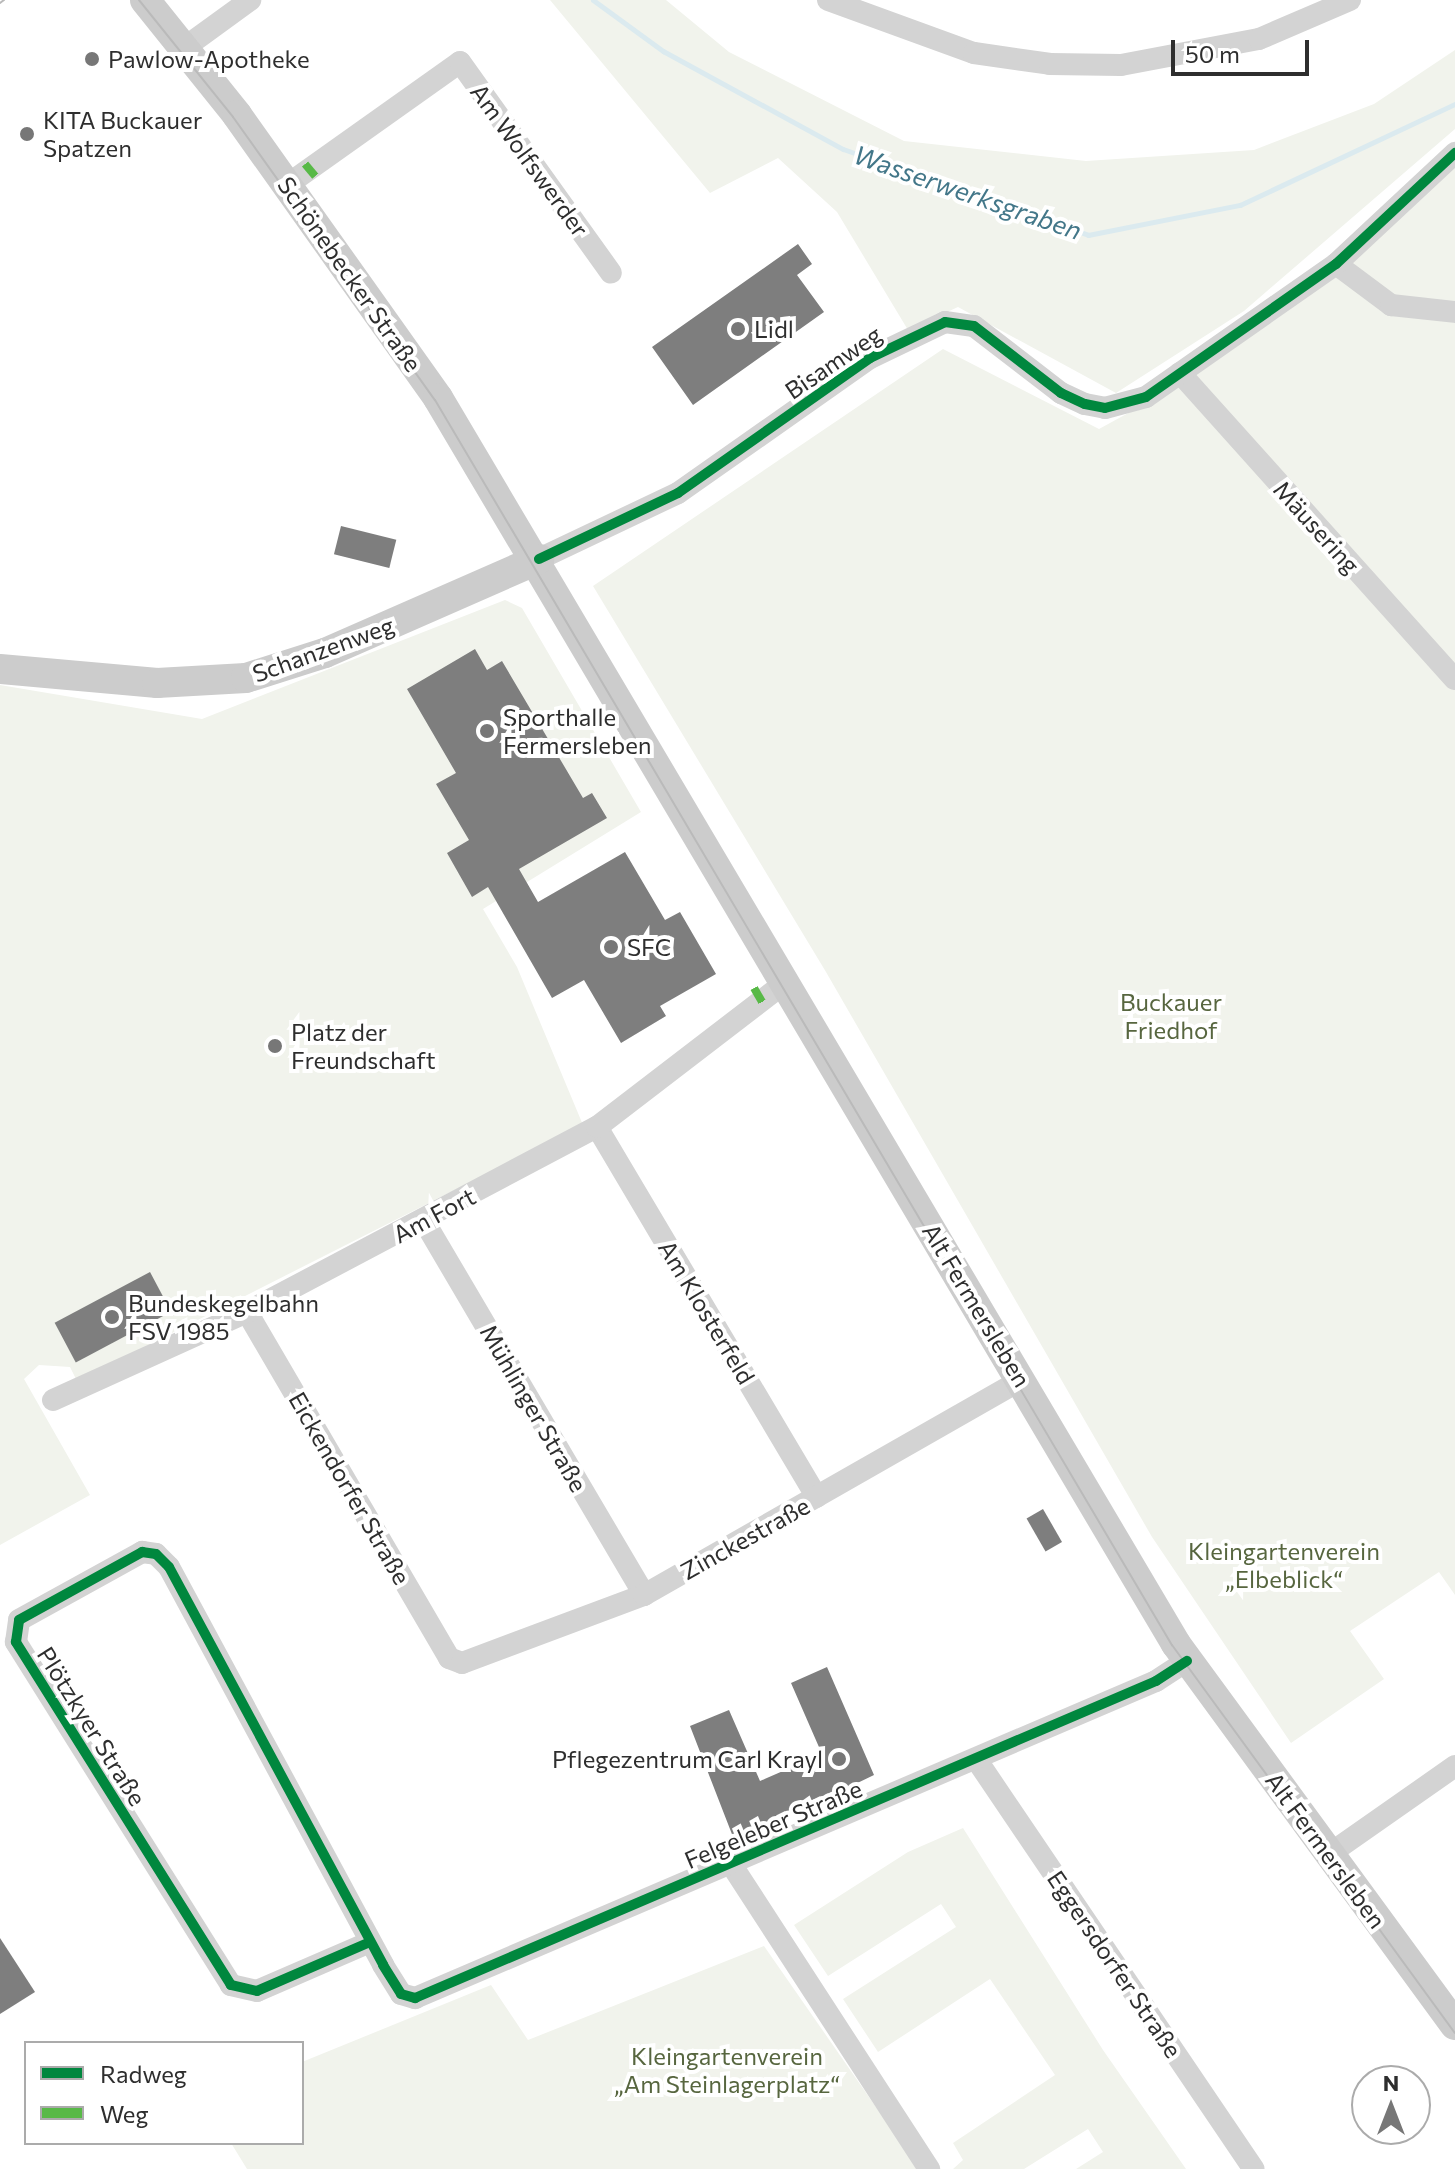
<!DOCTYPE html>
<meta charset="utf-8">
<style>
body{margin:0}
#map{position:relative;width:1455px;height:2169px;overflow:hidden;background:#fff;font-family:Commissioner,sans-serif}
div>[style]{position:absolute}
.green>*{inset:0;background:#f1f3ec}
.stream>*{height:5px;margin:-2.5px;padding:0 2.5px;transform-origin:2.5px;border-radius:2.5px;background:#dbeaef}
.building>*{inset:0;background:#7e7e7e;transform-origin:0 0}
.minor>*{height:22px;margin:-11px;padding:0 11px;transform-origin:11px;border-radius:11px;background:#d3d3d3}
.secondary>*{height:30px;margin:-15px;padding:0 15px;transform-origin:15px;border-radius:15px;background:#ccc}
.tram>*{height:2px;margin:-1px;padding:0 1px;transform-origin:1px;border-radius:1px;background:#bababa}
.quiet>*{height:8px;margin-top:-4px;transform-origin:0;background:repeating-linear-gradient(90deg,#58b947 0 16px,transparent 0 24px)}
.cycleway>*{height:10px;margin:-5px;padding:0 5px;transform-origin:5px;border-radius:5px;background:#00873e}
.dots>*{width:22px;height:22px;translate:-50% -50%;box-sizing:border-box;border:4px solid #fff;border-radius:50%}
span{translate:-50% -50%;white-space:nowrap;text-align:center;line-height:1.15;-webkit-text-stroke:8px #fff;paint-order:stroke}
.poi-label{font-size:24px;color:#2e2e2e}
.left{translate:0 -50%;text-align:left}
.right{translate:-100% -50%;text-align:right}
.street-label{font-size:24px;color:#2e2e2e}
.park-label{font-size:24px;color:#57663f}
.water-label{font-size:26px;color:#437789;font-style:italic}
.legend{position:absolute;left:24px;top:2041px;width:280px;height:104px;box-sizing:border-box;background:#fff;border:2px solid #ababab;margin:0;padding:10px 14px;list-style:none;font-size:24px;color:#2e2e2e}
.legend li{display:flex;align-items:center;gap:16px;height:40px}
.legend b{width:40px;border:2px solid #ababab}
.north{position:absolute;left:1351px;top:2065px;width:80px;height:80px;box-sizing:border-box;background:#fff;border:2px solid #ababab;border-radius:50%;rotate:0deg;font-size:22px;font-weight:700;line-height:32px;text-align:center;color:#2e2e2e}
.north::after{content:'';display:block;margin:auto;width:28px;height:36px;background:#777;clip-path:polygon(50% 0,100% 100%,50% 72%,0 100%)}
.scale{position:absolute;left:1171px;top:40px;width:138px;height:36px;box-sizing:border-box;border:4px solid #2e2e2e;border-top:0;padding-left:10px;font-size:24px;line-height:28px;white-space:nowrap;color:#2e2e2e;-webkit-text-stroke:6px #fff;paint-order:stroke}
</style>
<div id="map">
<div class="green">
<i style="clip-path:polygon(550px 0,666px 0,729px 52px,904px 141px,1086px 161px,1254px 150px,1374px 104px,1455px 50px,1455px 129px,1244px 311px,1116px 393px,958px 307px,908px 330px,837px 212px,778px 158px,710px 193px)"></i>
<i style="clip-path:polygon(1455px 164px,1455px 1595px,1439px 1572px,1350px 1631px,1384px 1679px,1291px 1743px,1152px 1537px,826px 972px,593px 586px,943px 349px,1099px 429px,1185px 382px)"></i>
<i style="clip-path:polygon(505px 600px,522px 608px,641px 812px,483px 909px,517px 967px,583px 1125px,77px 1381px,70px 1367px,39px 1365px,24px 1379px,90px 1495px,0 1545px,0 685px,202px 719px)"></i>
<i style="clip-path:polygon(963px 1828px,1103px 2050px,1186px 2169px,1076px 2169px,1103px 2152px,1088px 2129px,1024px 2169px,953px 2169px,963px 2160px,953px 2143px,1055px 2075px,990px 1979px,878px 2052px,843px 1999px,956px 1927px,941px 1904px,828px 1976px,794px 1925px,908px 1852px)"></i>
<i style="clip-path:polygon(764px 1946px,919px 2169px,247px 2169px,231px 2143px,302px 2143px,302px 2062px,491px 1985px,528px 2040px)"></i>
</div>
<div class="stream">
<i style="left:593px;top:0;width:87px;rotate:36.1deg"></i>
<i style="left:663px;top:51px;width:205px;rotate:28.6deg"></i>
<i style="left:843px;top:149px;width:260px;rotate:19.3deg"></i>
<i style="left:1088px;top:235px;width:155px;rotate:-11.2deg"></i>
<i style="left:1240px;top:205px;width:238px;rotate:-25.2deg"></i>
</div>
<div class="building">
<i style="clip-path:polygon(798px 244px,812px 264px,797px 275px,824px 312px,693px 405px,652px 347px)"></i>
<i style="left:341px;top:526px;width:57px;height:29px;rotate:14deg"></i>
<i style="clip-path:polygon(475px 649px,487px 670px,502px 661px,583px 798px,592px 793px,607px 818px,519px 869px,538px 902px,625px 852px,665px 920px,680px 912px,716px 974px,660px 1006px,666px 1016px,621px 1043px,584px 980px,552px 998px,488px 887px,472px 897px,447px 853px,469px 840px,436px 784px,456px 773px,407px 689px)"></i>
<i style="left:150px;top:1272px;width:45px;height:108px;rotate:62deg"></i>
<i style="left:1043px;top:1509px;width:38px;height:19px;rotate:60deg"></i>
<i style="clip-path:polygon(827px 1667px,874px 1775px,735px 1842px,690px 1726px,729px 1710px,760px 1781px,822px 1754px,791px 1683px)"></i>
<i style="clip-path:polygon(0 1938px,35px 1992px,0 2014px)"></i>
</div>
<div class="minor">
<i style="left:828px;top:0;width:155px;rotate:20deg"></i>
<i style="left:974px;top:53px;width:77px;rotate:8.2deg"></i>
<i style="left:1050px;top:64px;width:71px;rotate:0.8deg"></i>
<i style="left:1121px;top:65px;width:140px;rotate:-10.7deg"></i>
<i style="left:1259px;top:39px;width:99px;rotate:-23.2deg"></i>
<i style="left:184px;top:48px;width:82px;rotate:-36deg"></i>
<i style="left:287px;top:185px;width:212px;rotate:-35.4deg"></i>
<i style="left:460px;top:62px;width:259px;rotate:54.4deg"></i>
<i style="left:1336px;top:264px;width:69px;rotate:36.7deg"></i>
<i style="left:1391px;top:305px;width:64px;rotate:6.2deg"></i>
<i style="left:1180px;top:373px;width:411px;rotate:48.1deg"></i>
<i style="left:539px;top:559px;width:154px;rotate:-25.4deg"></i>
<i style="left:678px;top:493px;width:235px;rotate:-35.1deg"></i>
<i style="left:870px;top:358px;width:83px;rotate:-25.6deg"></i>
<i style="left:945px;top:322px;width:29px;rotate:8deg"></i>
<i style="left:974px;top:326px;width:110px;rotate:37.6deg"></i>
<i style="left:1061px;top:393px;width:26px;rotate:25deg"></i>
<i style="left:1085px;top:404px;width:20px;rotate:11deg"></i>
<i style="left:1105px;top:408px;width:42px;rotate:-15deg"></i>
<i style="left:1146px;top:397px;width:232px;rotate:-35deg"></i>
<i style="left:1336px;top:264px;width:163px;rotate:-43deg"></i>
<i style="left:597px;top:1127px;width:430px;rotate:59.3deg"></i>
<i style="left:424px;top:1221px;width:434px;rotate:59.5deg"></i>
<i style="left:247px;top:1312px;width:401px;rotate:59.7deg"></i>
<i style="left:449px;top:1658px;width:14px;rotate:21deg"></i>
<i style="left:462px;top:1663px;width:194px;rotate:-20.5deg"></i>
<i style="left:644px;top:1595px;width:434px;rotate:-29.7deg"></i>
<i style="left:53px;top:1400px;width:213px;rotate:-24.4deg"></i>
<i style="left:247px;top:1312px;width:396px;rotate:-27.9deg"></i>
<i style="left:597px;top:1127px;width:240px;rotate:-37.5deg"></i>
<i style="left:976px;top:1759px;width:495px;rotate:55.9deg"></i>
<i style="left:1328px;top:1855px;width:155px;rotate:-35deg"></i>
<i style="left:731px;top:1864px;width:364px;rotate:57deg"></i>
<i style="left:370px;top:1942px;width:123px;rotate:156.6deg"></i>
<i style="left:257px;top:1991px;width:27px;rotate:-167deg"></i>
<i style="left:231px;top:1985px;width:405px;rotate:-122.1deg"></i>
<i style="left:16px;top:1642px;width:22px;rotate:-82deg"></i>
<i style="left:19px;top:1620px;width:141px;rotate:-28.9deg"></i>
<i style="left:142px;top:1552px;width:14px;rotate:8deg"></i>
<i style="left:156px;top:1554px;width:18px;rotate:45deg"></i>
<i style="left:169px;top:1567px;width:452px;rotate:61.7deg"></i>
<i style="left:383px;top:1965px;width:34px;rotate:58deg"></i>
<i style="left:401px;top:1994px;width:15px;rotate:16deg"></i>
<i style="left:415px;top:1998px;width:806px;rotate:-23.16deg"></i>
<i style="left:1156px;top:1681px;width:37px;rotate:-33deg"></i>
</div>
<div class="secondary">
<i style="left:145px;top:0;width:147px;rotate:51.3deg"></i>
<i style="left:237px;top:115px;width:347px;rotate:54.6deg"></i>
<i style="left:438px;top:398px;width:1448px;rotate:59.36deg"></i>
<i style="left:1176px;top:1644px;width:472px;rotate:53.8deg"></i>
<i style="left:0;top:669px;width:158px;rotate:5.1deg"></i>
<i style="left:157px;top:683px;width:89px;rotate:-3.2deg"></i>
<i style="left:246px;top:678px;width:83px;rotate:-17.6deg"></i>
<i style="left:325px;top:653px;width:234px;rotate:-23.7deg"></i>
</div>
<div class="tram">
<i style="left:139px;top:0;width:150px;rotate:51.2deg"></i>
<i style="left:233px;top:117px;width:348px;rotate:54.5deg"></i>
<i style="left:435px;top:400px;width:1447px;rotate:59.38deg"></i>
<i style="left:1172px;top:1645px;width:480px;rotate:53.9deg"></i>
<i style="left:0;top:3px;width:5px;rotate:-37deg"></i>
</div>
<div class="quiet">
<i style="left:305px;top:164px;width:16px;rotate:50deg"></i>
<i style="left:754px;top:988px;width:20px;rotate:60deg"></i>
</div>
<div class="cycleway">
<i style="left:539px;top:559px;width:154px;rotate:-25.4deg"></i>
<i style="left:678px;top:493px;width:235px;rotate:-35.1deg"></i>
<i style="left:870px;top:358px;width:83px;rotate:-25.6deg"></i>
<i style="left:945px;top:322px;width:29px;rotate:8deg"></i>
<i style="left:974px;top:326px;width:110px;rotate:37.6deg"></i>
<i style="left:1061px;top:393px;width:26px;rotate:25deg"></i>
<i style="left:1085px;top:404px;width:20px;rotate:11deg"></i>
<i style="left:1105px;top:408px;width:42px;rotate:-15deg"></i>
<i style="left:1146px;top:397px;width:232px;rotate:-35deg"></i>
<i style="left:1336px;top:264px;width:163px;rotate:-43deg"></i>
<i style="left:370px;top:1942px;width:123px;rotate:156.6deg"></i>
<i style="left:257px;top:1991px;width:27px;rotate:-167deg"></i>
<i style="left:231px;top:1985px;width:405px;rotate:-122.1deg"></i>
<i style="left:16px;top:1642px;width:22px;rotate:-82deg"></i>
<i style="left:19px;top:1620px;width:141px;rotate:-28.9deg"></i>
<i style="left:142px;top:1552px;width:14px;rotate:8deg"></i>
<i style="left:156px;top:1554px;width:18px;rotate:45deg"></i>
<i style="left:169px;top:1567px;width:452px;rotate:61.7deg"></i>
<i style="left:383px;top:1965px;width:34px;rotate:58deg"></i>
<i style="left:401px;top:1994px;width:15px;rotate:16deg"></i>
<i style="left:415px;top:1998px;width:806px;rotate:-23.16deg"></i>
<i style="left:1156px;top:1681px;width:37px;rotate:-33deg"></i>
</div>
<div class="dots">
<i style="left:92px;top:59px;background:#777"></i>
<i style="left:27px;top:134px;background:#777"></i>
<i style="left:738px;top:329px;background:#777"></i>
<i style="left:487px;top:731px;background:#777"></i>
<i style="left:611px;top:947px;background:#777"></i>
<i style="left:275px;top:1046px;background:#777"></i>
<i style="left:112px;top:1317px;background:#777"></i>
<i style="left:839px;top:1759px;background:#777"></i>
</div>
<div class="poi-label">
<span class="left" style="left:108px;top:59px">Pawlow-Apotheke</span>
<span class="left" style="left:43px;top:134px">KITA Buckauer<br>Spatzen</span>
<span class="left" style="left:754px;top:329px">Lidl</span>
<span class="left" style="left:503px;top:731px">Sporthalle<br>Fermersleben</span>
<span class="left" style="left:627px;top:947px">SFC</span>
<span class="left" style="left:291px;top:1046px">Platz der<br>Freundschaft</span>
<span class="left" style="left:128px;top:1317px">Bundeskegelbahn<br>FSV 1985</span>
<span class="right" style="left:823px;top:1759px">Pflegezentrum Carl Krayl</span>
</div>
<div class="street-label">
<span style="left:530px;top:160px;rotate:54deg">Am Wolfswerder</span>
<span style="left:350px;top:274px;rotate:55deg">Schönebecker Straße</span>
<span style="left:833px;top:362px;rotate:-34deg">Bisamweg</span>
<span style="left:1317px;top:527px;rotate:48deg">Mäusering</span>
<span style="left:323px;top:649px;rotate:-20deg">Schanzenweg</span>
<span style="left:434px;top:1215px;rotate:-28deg">Am Fort</span>
<span style="left:977px;top:1305px;rotate:59deg">Alt Fermersleben</span>
<span style="left:707px;top:1312px;rotate:59deg">Am Klosterfeld</span>
<span style="left:534px;top:1408px;rotate:60deg">Mühlinger Straße</span>
<span style="left:350px;top:1488px;rotate:60deg">Eickendorfer Straße</span>
<span style="left:745px;top:1538px;rotate:-29deg">Zinckestraße</span>
<span style="left:92px;top:1726px;rotate:58deg">Plötzkyer Straße</span>
<span style="left:773px;top:1824px;rotate:-23deg">Felgeleber Straße</span>
<span style="left:1326px;top:1850px;rotate:54deg">Alt Fermersleben</span>
<span style="left:1115px;top:1964px;rotate:56deg">Eggersdorfer Straße</span>
</div>
<div class="park-label">
<span style="left:1171px;top:1016px">Buckauer<br>Friedhof</span>
<span style="left:1284px;top:1565px">Kleingartenverein<br>„Elbeblick“</span>
<span style="left:727px;top:2070px">Kleingartenverein<br>„Am Steinlagerplatz“</span>
</div>
<div class="water-label">
<span style="left:968px;top:192px;rotate:19deg">Wasserwerksgraben</span>
</div>
<ul class="legend">
<li><b style="height:10px;background:#00873e"></b>Radweg</li>
<li><b style="height:10px;background:#58b947"></b>Weg</li>
</ul>
<div class="north">N</div>
<div class="scale">50 m</div>
</div>
